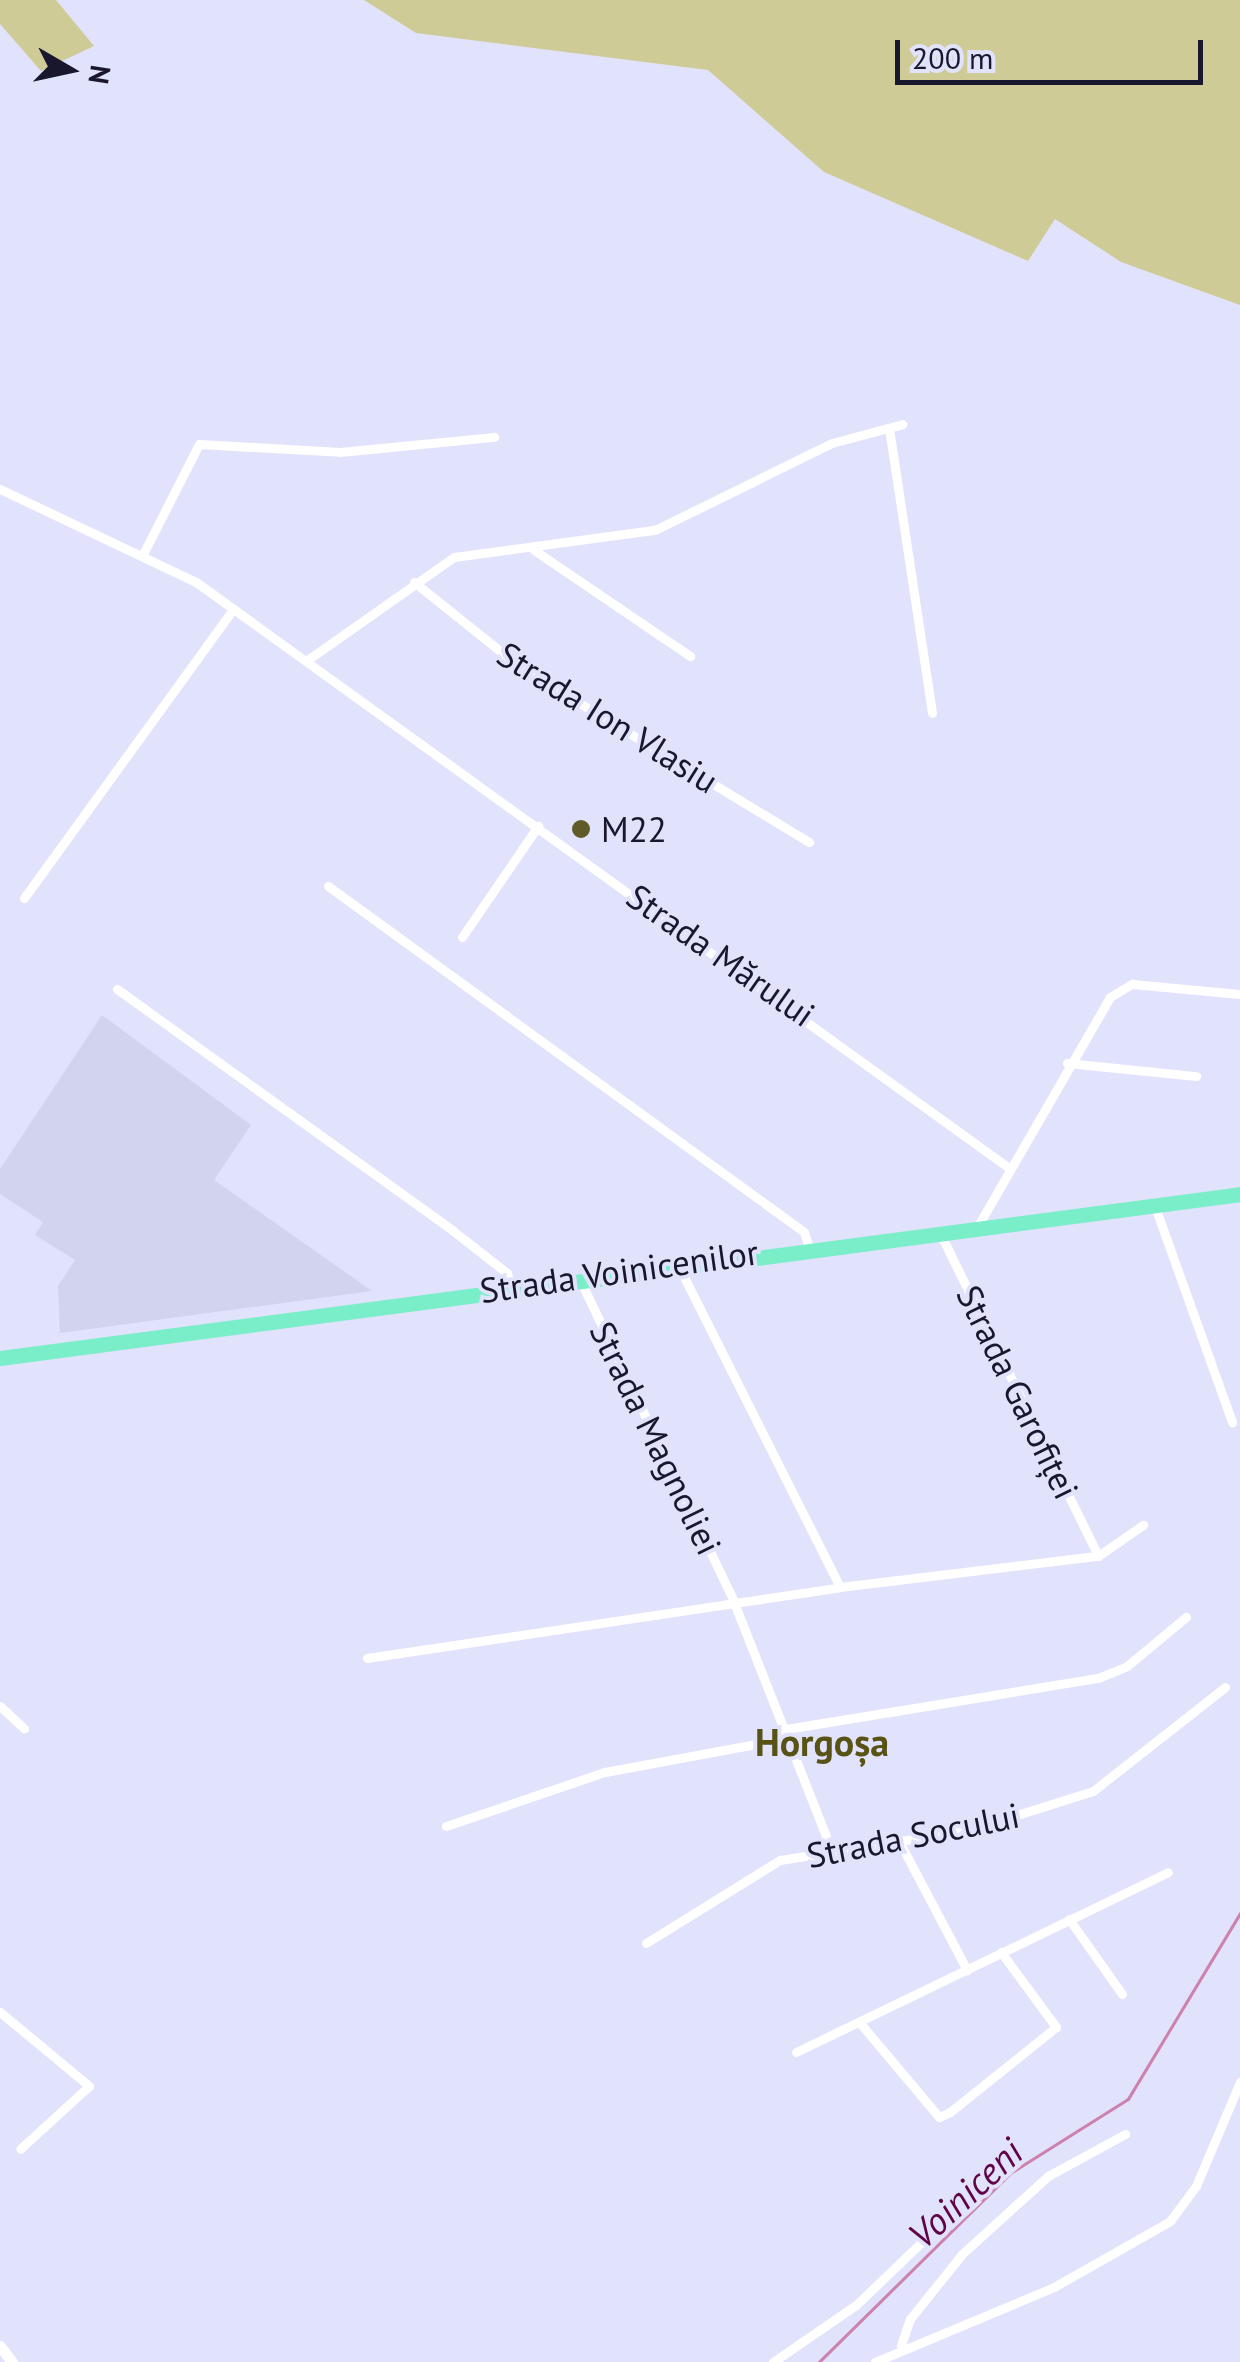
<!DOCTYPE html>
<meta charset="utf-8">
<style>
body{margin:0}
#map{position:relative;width:1240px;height:2362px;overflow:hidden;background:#e1e2fb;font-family:"PT Sans",sans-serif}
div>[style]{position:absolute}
.built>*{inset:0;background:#d2d3ef}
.green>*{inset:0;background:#cfcb97}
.stream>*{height:2.5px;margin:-1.25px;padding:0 1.25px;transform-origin:1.25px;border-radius:1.25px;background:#cc81ae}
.minor>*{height:9px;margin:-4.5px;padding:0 4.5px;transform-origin:4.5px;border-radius:4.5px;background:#fff}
.tertiary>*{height:11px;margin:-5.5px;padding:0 5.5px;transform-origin:5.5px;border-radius:5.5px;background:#fff}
.primary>*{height:15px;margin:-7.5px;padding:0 7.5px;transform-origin:7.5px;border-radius:7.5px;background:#79eec8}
.dots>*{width:28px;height:28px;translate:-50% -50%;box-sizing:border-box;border:5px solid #e1e2fb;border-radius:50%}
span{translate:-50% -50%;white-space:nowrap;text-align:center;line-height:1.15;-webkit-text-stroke:8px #e1e2fb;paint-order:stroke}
.street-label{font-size:35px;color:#18172d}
.poi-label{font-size:35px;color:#18172d}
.left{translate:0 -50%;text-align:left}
.neighbourhood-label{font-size:38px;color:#585214;font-weight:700}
.water-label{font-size:38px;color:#610347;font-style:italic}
.north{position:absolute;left:20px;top:20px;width:100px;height:100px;-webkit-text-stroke:8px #e1e2fb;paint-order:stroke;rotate:99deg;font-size:28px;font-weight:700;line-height:40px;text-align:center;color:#18172d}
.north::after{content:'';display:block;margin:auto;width:35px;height:45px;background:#18172d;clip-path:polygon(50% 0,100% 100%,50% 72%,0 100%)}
.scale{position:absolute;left:895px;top:40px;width:308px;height:45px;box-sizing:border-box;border:5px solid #18172d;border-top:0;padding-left:12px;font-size:30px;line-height:35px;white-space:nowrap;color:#18172d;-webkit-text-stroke:8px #e1e2fb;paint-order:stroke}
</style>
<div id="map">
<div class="built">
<i style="clip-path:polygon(102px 1015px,251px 1125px,214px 1180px,372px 1291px,60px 1333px,58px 1286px,75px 1260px,35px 1235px,43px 1222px,0 1194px,0 1169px)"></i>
</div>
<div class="green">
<i style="clip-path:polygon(0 0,56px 0,94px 46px,41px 71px,0 24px)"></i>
<i style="clip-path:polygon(364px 0,1240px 0,1240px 305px,1121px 262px,1055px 219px,1028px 261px,824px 172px,708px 70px,416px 33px)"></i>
</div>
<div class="stream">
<i style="left:819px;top:2362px;width:271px;rotate:-44.6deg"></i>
<i style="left:1012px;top:2172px;width:137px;rotate:-32.2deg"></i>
<i style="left:1128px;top:2099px;width:217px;rotate:-58.9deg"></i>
</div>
<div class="minor">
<i style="left:889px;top:428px;width:288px;rotate:81.4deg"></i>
<i style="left:0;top:489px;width:217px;rotate:25.4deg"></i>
<i style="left:196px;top:582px;width:1002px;rotate:35.78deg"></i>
<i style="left:534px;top:550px;width:189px;rotate:34.2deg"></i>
<i style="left:143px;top:554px;width:123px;rotate:-63deg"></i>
<i style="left:199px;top:444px;width:141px;rotate:3.2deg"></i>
<i style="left:340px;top:452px;width:155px;rotate:-5.6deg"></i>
<i style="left:414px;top:582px;width:136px;rotate:38.7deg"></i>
<i style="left:520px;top:667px;width:338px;rotate:31.2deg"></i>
<i style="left:306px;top:661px;width:181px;rotate:-35.1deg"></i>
<i style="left:454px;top:557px;width:203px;rotate:-7.7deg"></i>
<i style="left:655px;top:530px;width:197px;rotate:-26.2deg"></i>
<i style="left:832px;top:443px;width:73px;rotate:-15deg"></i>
<i style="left:328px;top:886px;width:588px;rotate:36.01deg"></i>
<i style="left:804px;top:1232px;width:14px;rotate:73deg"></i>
<i style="left:24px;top:898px;width:357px;rotate:-54.1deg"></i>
<i style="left:462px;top:937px;width:135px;rotate:-55.6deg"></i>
<i style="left:117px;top:989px;width:413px;rotate:35.7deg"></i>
<i style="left:452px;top:1230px;width:70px;rotate:38deg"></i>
<i style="left:507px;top:1273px;width:14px;rotate:73deg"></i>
<i style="left:1067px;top:1063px;width:130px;rotate:5.8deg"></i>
<i style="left:1154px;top:1204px;width:232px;rotate:70.3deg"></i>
<i style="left:979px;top:1224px;width:262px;rotate:-60deg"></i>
<i style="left:1110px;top:997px;width:26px;rotate:-31deg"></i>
<i style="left:1132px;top:984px;width:108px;rotate:5.3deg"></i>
<i style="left:939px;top:1231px;width:362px;rotate:63.9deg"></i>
<i style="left:679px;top:1267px;width:358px;rotate:63.3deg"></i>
<i style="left:840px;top:1587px;width:260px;rotate:-6.9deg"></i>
<i style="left:1098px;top:1556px;width:55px;rotate:-34.6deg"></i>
<i style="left:580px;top:1280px;width:355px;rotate:64.4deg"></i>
<i style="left:733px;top:1600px;width:268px;rotate:68.5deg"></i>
<i style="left:367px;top:1658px;width:478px;rotate:-8.5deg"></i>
<i style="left:0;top:1706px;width:33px;rotate:43deg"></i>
<i style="left:786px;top:1729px;width:316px;rotate:-9.3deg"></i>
<i style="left:1098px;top:1678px;width:31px;rotate:-22deg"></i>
<i style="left:1127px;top:1666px;width:77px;rotate:-39.7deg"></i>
<i style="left:446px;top:1826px;width:168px;rotate:-18.8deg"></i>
<i style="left:605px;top:1772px;width:187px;rotate:-10.5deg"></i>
<i style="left:900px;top:1843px;width:144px;rotate:62.2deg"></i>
<i style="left:1069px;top:1919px;width:92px;rotate:54.8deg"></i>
<i style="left:646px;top:1943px;width:158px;rotate:-31.8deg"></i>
<i style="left:780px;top:1860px;width:192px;rotate:-9deg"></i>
<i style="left:970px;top:1830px;width:129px;rotate:-17.6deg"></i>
<i style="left:1093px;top:1791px;width:168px;rotate:-38.2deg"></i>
<i style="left:0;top:2012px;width:116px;rotate:39.7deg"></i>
<i style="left:89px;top:2086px;width:93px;rotate:137.6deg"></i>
<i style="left:860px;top:2023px;width:123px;rotate:50deg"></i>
<i style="left:939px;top:2117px;width:12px;rotate:-24deg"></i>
<i style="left:950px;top:2112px;width:136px;rotate:-38.7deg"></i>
<i style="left:1056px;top:2027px;width:93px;rotate:-126.3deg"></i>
<i style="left:796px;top:2052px;width:413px;rotate:-25.8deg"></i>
<i style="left:901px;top:2345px;width:28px;rotate:-71deg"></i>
<i style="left:910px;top:2319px;width:83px;rotate:-51.3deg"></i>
<i style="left:962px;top:2254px;width:116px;rotate:-42.2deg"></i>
<i style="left:1048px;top:2176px;width:88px;rotate:-28.6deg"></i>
<i style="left:773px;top:2362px;width:101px;rotate:-34.5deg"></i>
<i style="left:856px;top:2305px;width:100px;rotate:-43.8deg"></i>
<i style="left:875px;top:2362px;width:194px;rotate:-22.7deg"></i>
<i style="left:1054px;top:2287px;width:133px;rotate:-29.6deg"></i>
<i style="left:1170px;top:2221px;width:44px;rotate:-53.4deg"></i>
<i style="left:1196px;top:2186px;width:113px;rotate:-67.1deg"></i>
</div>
<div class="tertiary">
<i style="left:0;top:2346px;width:20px;rotate:53deg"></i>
</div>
<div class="primary">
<i style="left:0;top:1358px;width:1251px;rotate:-7.53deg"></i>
</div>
<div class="dots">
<i style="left:581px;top:829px;background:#5f5a27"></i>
</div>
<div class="street-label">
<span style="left:608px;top:717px;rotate:32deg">Strada Ion Vlasiu</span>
<span style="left:721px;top:955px;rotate:35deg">Strada Mărului</span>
<span style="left:619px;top:1271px;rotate:-8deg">Strada Voinicenilor</span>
<span style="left:1018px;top:1392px;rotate:64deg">Strada Garofiței</span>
<span style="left:656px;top:1438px;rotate:64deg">Strada Magnoliei</span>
<span style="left:913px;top:1835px;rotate:-11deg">Strada Socului</span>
</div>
<div class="poi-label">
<span class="left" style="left:601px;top:829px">M22</span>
</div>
<div class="neighbourhood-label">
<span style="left:822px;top:1742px">Horgoșa</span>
</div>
<div class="water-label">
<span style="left:965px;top:2193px;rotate:-43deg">Voiniceni</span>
</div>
<div class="north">N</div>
<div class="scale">200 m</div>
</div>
